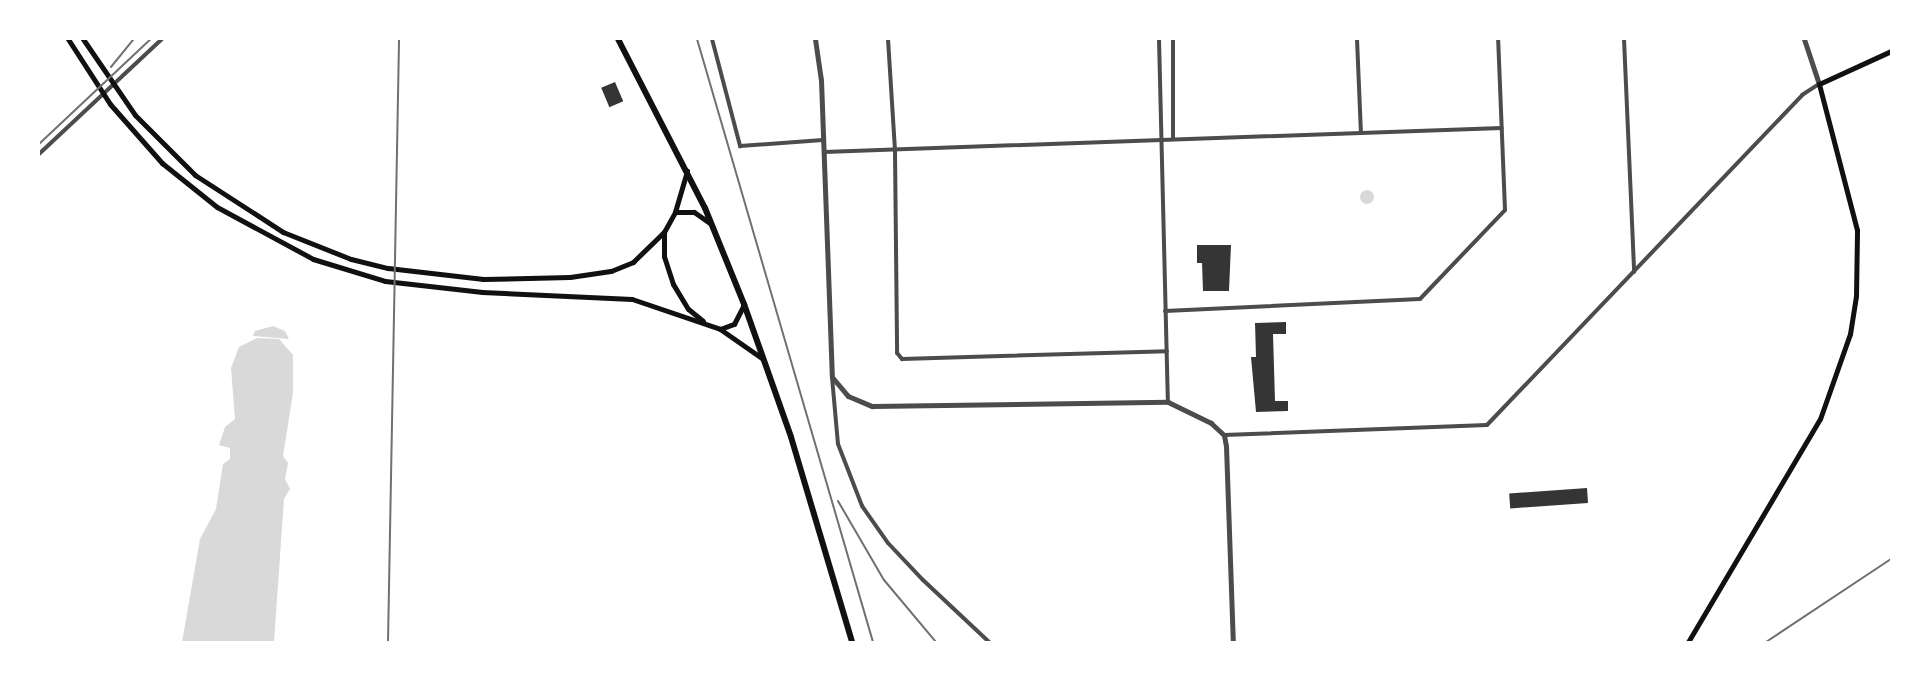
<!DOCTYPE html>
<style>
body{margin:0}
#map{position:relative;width:1930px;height:681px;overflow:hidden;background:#fff;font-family:"Fira Sans",sans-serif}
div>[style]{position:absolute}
.water>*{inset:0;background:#d9d9d9}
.round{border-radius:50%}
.building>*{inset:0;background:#353535;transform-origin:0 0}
.minor>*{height:4px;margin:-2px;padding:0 2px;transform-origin:2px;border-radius:2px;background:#4c4c4c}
.tertiary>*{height:5px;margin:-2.5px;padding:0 2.5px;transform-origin:2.5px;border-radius:2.5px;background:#4c4c4c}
.secondary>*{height:5px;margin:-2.5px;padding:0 2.5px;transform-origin:2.5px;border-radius:2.5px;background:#111}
.primary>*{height:6px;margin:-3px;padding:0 3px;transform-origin:3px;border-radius:3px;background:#111}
.rail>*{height:2px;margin:-1px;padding:0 1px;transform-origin:1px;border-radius:1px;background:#707070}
span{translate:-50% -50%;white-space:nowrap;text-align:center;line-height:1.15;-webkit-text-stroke:5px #fff;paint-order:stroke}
.frame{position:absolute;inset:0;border:40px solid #fff;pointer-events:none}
</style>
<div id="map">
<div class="water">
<i class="round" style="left:1360px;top:190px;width:14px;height:14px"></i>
<i style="clip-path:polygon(273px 326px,285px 331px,289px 339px,253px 336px,255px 331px)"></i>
<i style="clip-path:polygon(257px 338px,279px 339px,293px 355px,293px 393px,283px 456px,288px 463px,285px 479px,290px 489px,284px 499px,274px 642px,182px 642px,200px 539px,216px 509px,223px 464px,230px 459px,230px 448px,219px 445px,225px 427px,235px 419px,231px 368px,239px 347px)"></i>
</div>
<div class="building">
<i style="left:615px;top:82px;width:21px;height:15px;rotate:67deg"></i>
<i style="clip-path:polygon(1197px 245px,1231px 245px,1229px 291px,1203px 291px,1202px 263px,1197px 263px)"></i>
<i style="clip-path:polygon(1286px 322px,1286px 334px,1273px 334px,1275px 401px,1288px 401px,1288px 411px,1256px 412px,1251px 357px,1256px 357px,1255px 323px)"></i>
<i style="left:1587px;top:488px;width:15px;height:78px;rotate:86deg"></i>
</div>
<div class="minor">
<i style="left:712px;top:39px;width:111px;rotate:75.3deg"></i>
<i style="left:740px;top:146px;width:83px;rotate:-4.1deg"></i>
<i style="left:888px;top:39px;width:112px;rotate:86.4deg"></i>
<i style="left:895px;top:151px;width:202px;rotate:89.4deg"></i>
<i style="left:897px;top:353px;width:8px;rotate:50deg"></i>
<i style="left:902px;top:359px;width:265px;rotate:-1.7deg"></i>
<i style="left:1159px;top:39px;width:363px;rotate:88.6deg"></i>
<i style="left:1357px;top:39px;width:94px;rotate:87.6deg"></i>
<i style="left:1624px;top:39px;width:233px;rotate:87.5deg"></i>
<i style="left:1173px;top:139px;width:100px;rotate:-90deg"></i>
<i style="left:824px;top:152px;width:678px;rotate:-2.03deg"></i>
<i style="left:39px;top:154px;width:168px;rotate:-43.1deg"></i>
<i style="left:1165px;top:311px;width:255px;rotate:-2.7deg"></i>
<i style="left:1420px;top:299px;width:123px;rotate:-46.3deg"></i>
<i style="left:1505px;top:210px;width:171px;rotate:-92.3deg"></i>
<i style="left:832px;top:377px;width:67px;rotate:84.9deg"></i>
<i style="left:838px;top:444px;width:66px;rotate:68.8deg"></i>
<i style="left:862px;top:506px;width:45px;rotate:54.9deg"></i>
<i style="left:888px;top:543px;width:51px;rotate:46.6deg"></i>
<i style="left:923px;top:580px;width:91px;rotate:43.2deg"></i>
<i style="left:1224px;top:435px;width:263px;rotate:-2.2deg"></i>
<i style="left:1487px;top:425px;width:456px;rotate:-46.3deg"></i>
<i style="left:1802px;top:95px;width:20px;rotate:-33deg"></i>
</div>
<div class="tertiary">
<i style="left:815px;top:39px;width:41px;rotate:81.7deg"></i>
<i style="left:821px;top:80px;width:297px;rotate:87.9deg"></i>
<i style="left:832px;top:377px;width:25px;rotate:50deg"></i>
<i style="left:848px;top:396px;width:26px;rotate:23deg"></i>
<i style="left:872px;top:406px;width:296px;rotate:-0.8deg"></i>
<i style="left:1168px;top:402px;width:48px;rotate:26deg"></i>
<i style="left:1211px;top:423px;width:18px;rotate:43deg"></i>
<i style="left:1224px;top:435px;width:11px;rotate:80deg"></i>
<i style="left:1226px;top:446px;width:196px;rotate:88deg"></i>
<i style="left:1804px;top:39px;width:47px;rotate:71.6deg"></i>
</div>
<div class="secondary">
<i style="left:68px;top:39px;width:77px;rotate:57.1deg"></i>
<i style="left:110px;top:104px;width:79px;rotate:48.6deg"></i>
<i style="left:162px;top:163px;width:70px;rotate:38.7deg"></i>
<i style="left:217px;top:207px;width:109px;rotate:28.4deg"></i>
<i style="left:313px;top:259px;width:75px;rotate:17deg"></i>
<i style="left:385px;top:281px;width:98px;rotate:6.5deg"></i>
<i style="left:482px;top:292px;width:150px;rotate:2.7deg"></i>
<i style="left:632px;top:299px;width:93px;rotate:18.8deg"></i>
<i style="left:720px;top:329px;width:15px;rotate:-20deg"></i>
<i style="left:734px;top:324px;width:22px;rotate:-63deg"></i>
<i style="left:83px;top:39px;width:92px;rotate:55.6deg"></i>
<i style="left:135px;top:115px;width:85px;rotate:45deg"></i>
<i style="left:195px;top:175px;width:105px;rotate:32.9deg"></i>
<i style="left:283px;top:232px;width:73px;rotate:21.7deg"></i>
<i style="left:351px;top:259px;width:38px;rotate:14deg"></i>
<i style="left:388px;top:268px;width:96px;rotate:6.6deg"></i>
<i style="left:483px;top:279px;width:87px;rotate:-1.3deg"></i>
<i style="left:570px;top:277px;width:41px;rotate:-8.3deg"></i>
<i style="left:611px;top:271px;width:24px;rotate:-22deg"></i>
<i style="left:633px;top:262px;width:43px;rotate:-44.1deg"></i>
<i style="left:675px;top:212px;width:43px;rotate:-73.7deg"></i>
<i style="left:703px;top:321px;width:19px;rotate:-141deg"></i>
<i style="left:688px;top:309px;width:29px;rotate:-121deg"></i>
<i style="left:673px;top:284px;width:29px;rotate:-108deg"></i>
<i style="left:664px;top:256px;width:24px;rotate:-90deg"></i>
<i style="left:664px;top:232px;width:23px;rotate:-61deg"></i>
<i style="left:675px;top:212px;width:19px"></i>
<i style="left:694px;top:212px;width:19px;rotate:35deg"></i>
<i style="left:720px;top:329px;width:52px;rotate:34.9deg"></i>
<i style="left:1688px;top:642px;width:259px;rotate:-59.4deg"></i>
<i style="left:1820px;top:419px;width:90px;rotate:-70.6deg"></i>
<i style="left:1850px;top:334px;width:38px;rotate:-81deg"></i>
<i style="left:1856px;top:296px;width:66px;rotate:-89.1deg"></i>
<i style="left:1857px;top:230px;width:151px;rotate:-104.6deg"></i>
<i style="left:1819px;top:84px;width:79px;rotate:-24.6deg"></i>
</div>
<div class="primary">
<i style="left:618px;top:39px;width:190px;rotate:62.8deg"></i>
<i style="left:705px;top:208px;width:104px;rotate:67.9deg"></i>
<i style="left:744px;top:304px;width:141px;rotate:70.5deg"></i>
<i style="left:791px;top:437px;width:214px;rotate:73.4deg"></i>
</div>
<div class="rail">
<i style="left:697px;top:39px;width:628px;rotate:73.73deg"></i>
<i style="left:111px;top:67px;width:36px;rotate:-51deg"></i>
<i style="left:39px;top:144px;width:154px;rotate:-43.2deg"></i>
<i style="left:838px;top:501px;width:91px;rotate:59.8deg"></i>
<i style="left:884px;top:580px;width:81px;rotate:50deg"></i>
<i style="left:388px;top:642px;width:603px;rotate:-88.95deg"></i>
<i style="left:1766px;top:642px;width:150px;rotate:-33.6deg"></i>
</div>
<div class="frame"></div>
</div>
